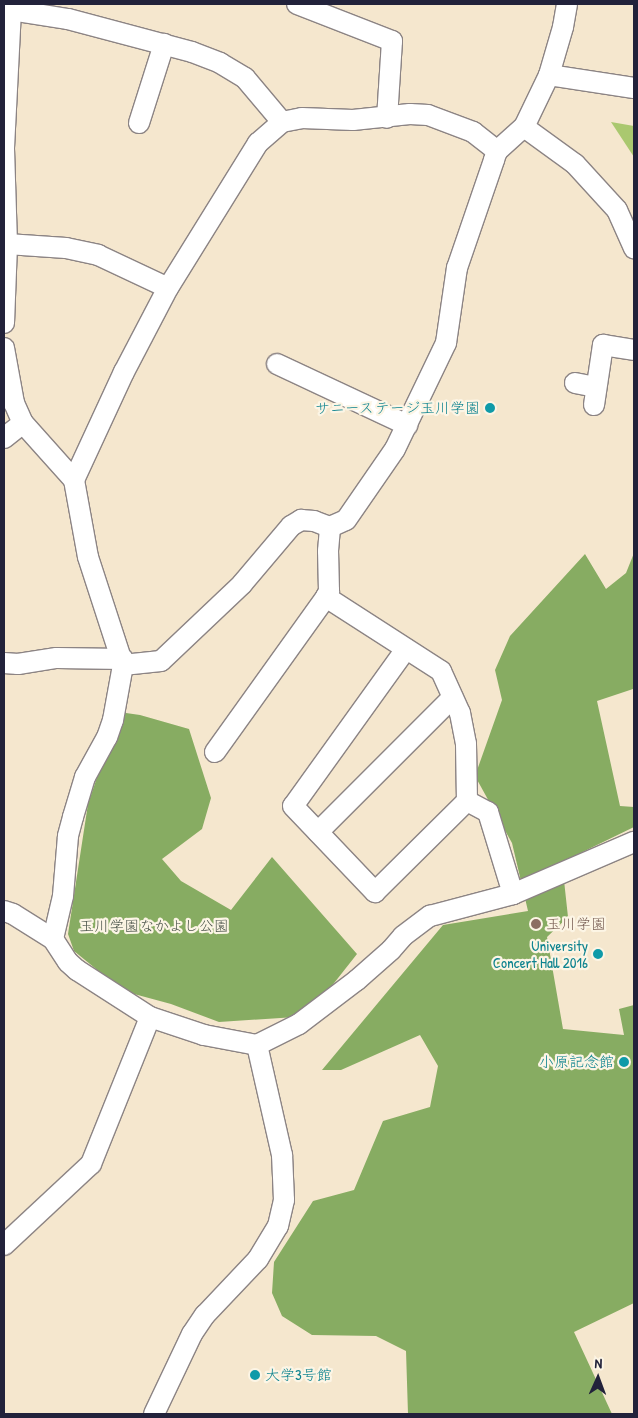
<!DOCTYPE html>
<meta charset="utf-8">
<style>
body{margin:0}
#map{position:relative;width:638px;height:1418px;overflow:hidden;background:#f5e7ce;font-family:"Patrick Hand","Klee One",sans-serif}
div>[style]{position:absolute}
.green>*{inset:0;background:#aac86f}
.forest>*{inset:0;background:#87ac62}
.roads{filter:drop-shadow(1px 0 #8c8484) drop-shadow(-1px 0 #8c8484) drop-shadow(0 1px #8c8484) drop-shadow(0 -1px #8c8484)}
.minor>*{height:20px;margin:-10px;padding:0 10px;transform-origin:10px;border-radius:10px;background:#fff}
.dots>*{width:14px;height:14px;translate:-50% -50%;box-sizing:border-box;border:2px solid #fcf5e5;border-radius:50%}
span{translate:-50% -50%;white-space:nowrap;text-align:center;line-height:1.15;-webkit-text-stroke:4.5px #fcf5e5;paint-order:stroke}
.culture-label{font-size:15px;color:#0d838f}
.right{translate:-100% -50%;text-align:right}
.left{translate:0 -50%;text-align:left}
.education-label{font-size:15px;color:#785e54}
.park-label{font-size:15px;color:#4b544b}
.frame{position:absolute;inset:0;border:5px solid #22223b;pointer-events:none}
.north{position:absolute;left:573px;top:1353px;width:50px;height:50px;-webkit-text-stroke:4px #fcf5e5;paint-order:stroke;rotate:2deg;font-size:14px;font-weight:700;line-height:20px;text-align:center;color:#22223b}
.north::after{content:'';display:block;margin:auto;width:18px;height:22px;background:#22223b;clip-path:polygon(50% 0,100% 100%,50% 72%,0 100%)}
</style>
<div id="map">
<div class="green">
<i style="clip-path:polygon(611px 122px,634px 126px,634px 157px)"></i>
</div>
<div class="forest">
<i style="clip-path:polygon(634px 553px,633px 689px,597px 701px,620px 806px,634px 807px,634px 827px,562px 862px,568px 917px,547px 937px,563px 1029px,624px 1035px,619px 1009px,634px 1005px,634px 1303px,574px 1332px,612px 1414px,408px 1414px,406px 1351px,376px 1336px,312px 1335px,282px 1316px,272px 1293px,274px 1262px,313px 1201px,354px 1190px,383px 1121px,430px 1107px,438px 1066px,420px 1035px,341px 1070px,322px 1070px,443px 925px,528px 911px,512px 843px,475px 776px,502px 700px,495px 670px,510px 636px,585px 554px,606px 589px,626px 573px)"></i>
<i style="clip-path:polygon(119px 712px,140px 715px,189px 729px,211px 798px,202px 829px,162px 859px,181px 881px,231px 910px,272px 857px,357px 954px,327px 992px,305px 1006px,296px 1017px,219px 1022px,171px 1004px,123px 991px,74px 951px,68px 934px,88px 804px)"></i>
</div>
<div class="roads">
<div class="minor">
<i style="left:297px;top:4px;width:102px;rotate:21.3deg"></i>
<i style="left:392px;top:41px;width:77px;rotate:93.7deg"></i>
<i style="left:11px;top:10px;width:58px;rotate:9deg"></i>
<i style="left:68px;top:19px;width:128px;rotate:14.9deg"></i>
<i style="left:192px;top:52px;width:30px;rotate:21deg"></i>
<i style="left:220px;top:63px;width:29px;rotate:31deg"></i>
<i style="left:245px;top:78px;width:57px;rotate:49.9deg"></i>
<i style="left:549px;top:75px;width:86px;rotate:8.7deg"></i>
<i style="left:139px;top:123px;width:83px;rotate:-72.4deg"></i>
<i style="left:524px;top:127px;width:63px;rotate:36deg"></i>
<i style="left:575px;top:164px;width:62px;rotate:47.6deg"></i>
<i style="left:617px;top:210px;width:42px;rotate:65.9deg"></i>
<i style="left:7px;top:244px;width:59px;rotate:3.9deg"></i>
<i style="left:66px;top:248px;width:33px;rotate:12deg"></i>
<i style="left:98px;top:255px;width:77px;rotate:25.2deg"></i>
<i style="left:4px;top:323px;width:79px;rotate:-87.8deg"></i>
<i style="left:7px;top:244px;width:96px;rotate:-91.8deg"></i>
<i style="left:4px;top:148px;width:138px;rotate:-87.1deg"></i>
<i style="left:11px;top:10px;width:6px;rotate:-108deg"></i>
<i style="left:4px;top:348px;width:56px;rotate:79.7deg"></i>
<i style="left:14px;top:403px;width:22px;rotate:66deg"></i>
<i style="left:23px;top:423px;width:76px;rotate:48.2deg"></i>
<i style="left:74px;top:480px;width:78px;rotate:79.7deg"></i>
<i style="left:88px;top:557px;width:114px;rotate:72deg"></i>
<i style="left:123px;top:665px;width:56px;rotate:100.3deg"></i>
<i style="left:113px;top:720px;width:18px;rotate:109deg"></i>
<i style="left:107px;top:737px;width:46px;rotate:118.8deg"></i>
<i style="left:85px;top:777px;width:42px;rotate:106.7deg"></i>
<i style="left:73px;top:817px;width:20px;rotate:105deg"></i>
<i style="left:68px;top:836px;width:60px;rotate:94.8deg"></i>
<i style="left:63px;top:896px;width:44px;rotate:103.1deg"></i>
<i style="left:277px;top:364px;width:144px;rotate:25.1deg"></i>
<i style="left:575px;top:383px;width:21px;rotate:11deg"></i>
<i style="left:594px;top:405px;width:61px;rotate:-81.5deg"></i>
<i style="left:603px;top:345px;width:31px;rotate:9deg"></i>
<i style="left:4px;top:438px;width:24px;rotate:-38deg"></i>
<i style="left:74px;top:480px;width:119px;rotate:-65.2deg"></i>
<i style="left:124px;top:372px;width:95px;rotate:-62.4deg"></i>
<i style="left:168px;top:288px;width:171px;rotate:-58.2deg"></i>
<i style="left:258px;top:143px;width:32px;rotate:-41deg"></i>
<i style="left:282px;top:122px;width:20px;rotate:-11deg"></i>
<i style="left:302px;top:118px;width:51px;rotate:2.2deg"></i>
<i style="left:353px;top:120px;width:57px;rotate:-6deg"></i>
<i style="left:410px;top:114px;width:18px;rotate:3deg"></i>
<i style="left:428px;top:115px;width:48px;rotate:20.7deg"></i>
<i style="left:473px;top:132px;width:31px;rotate:38deg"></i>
<i style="left:326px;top:597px;width:137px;rotate:32.8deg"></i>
<i style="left:441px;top:671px;width:46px;rotate:65.7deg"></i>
<i style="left:460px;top:713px;width:32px;rotate:79deg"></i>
<i style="left:466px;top:744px;width:57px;rotate:89deg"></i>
<i style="left:467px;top:801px;width:24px;rotate:28deg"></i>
<i style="left:488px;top:812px;width:86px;rotate:73deg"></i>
<i style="left:406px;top:649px;width:193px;rotate:125.7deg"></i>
<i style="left:293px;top:806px;width:119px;rotate:46.4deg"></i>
<i style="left:375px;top:892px;width:129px;rotate:-44.7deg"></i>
<i style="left:4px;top:663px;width:14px;rotate:4deg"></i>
<i style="left:18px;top:664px;width:39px;rotate:-9deg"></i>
<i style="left:57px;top:658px;width:66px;rotate:0.9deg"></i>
<i style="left:123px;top:665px;width:38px;rotate:-6deg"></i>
<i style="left:161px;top:661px;width:112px;rotate:-43.5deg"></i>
<i style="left:242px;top:584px;width:76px;rotate:-49.8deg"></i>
<i style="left:291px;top:526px;width:12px;rotate:-31deg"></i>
<i style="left:301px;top:520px;width:13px;rotate:4deg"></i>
<i style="left:314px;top:521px;width:17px;rotate:21deg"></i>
<i style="left:215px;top:752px;width:191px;rotate:-54.4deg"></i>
<i style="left:326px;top:597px;width:7px;rotate:-63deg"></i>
<i style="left:329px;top:591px;width:40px;rotate:-91.4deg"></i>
<i style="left:328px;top:551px;width:24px;rotate:-85deg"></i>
<i style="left:330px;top:527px;width:17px;rotate:-24deg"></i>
<i style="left:346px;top:520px;width:86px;rotate:-55.4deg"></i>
<i style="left:395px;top:449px;width:118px;rotate:-64.3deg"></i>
<i style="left:446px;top:343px;width:76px;rotate:-81.7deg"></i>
<i style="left:457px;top:268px;width:114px;rotate:-71.1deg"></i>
<i style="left:494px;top:160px;width:9px;rotate:-72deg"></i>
<i style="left:497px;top:151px;width:36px;rotate:-42deg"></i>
<i style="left:524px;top:127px;width:58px;rotate:-64.3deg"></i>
<i style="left:549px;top:75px;width:50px;rotate:-73.7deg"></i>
<i style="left:563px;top:27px;width:23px;rotate:-80deg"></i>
<i style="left:318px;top:832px;width:190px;rotate:-45deg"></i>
<i style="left:4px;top:911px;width:9px;rotate:18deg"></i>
<i style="left:13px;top:914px;width:47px;rotate:32deg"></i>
<i style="left:53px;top:939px;width:27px;rotate:57deg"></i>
<i style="left:68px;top:962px;width:12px;rotate:42deg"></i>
<i style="left:77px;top:970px;width:87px;rotate:32.8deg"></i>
<i style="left:150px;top:1017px;width:57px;rotate:18.4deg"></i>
<i style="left:204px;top:1035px;width:54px;rotate:10.7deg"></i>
<i style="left:257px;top:1045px;width:47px;rotate:-26.6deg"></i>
<i style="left:299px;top:1024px;width:73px;rotate:-37.2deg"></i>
<i style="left:357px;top:980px;width:45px;rotate:-41.4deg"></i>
<i style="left:391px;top:950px;width:18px;rotate:-49deg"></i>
<i style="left:403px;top:936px;width:34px;rotate:-37deg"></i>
<i style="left:430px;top:916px;width:86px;rotate:-14.8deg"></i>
<i style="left:513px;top:894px;width:132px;rotate:-23.3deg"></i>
<i style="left:4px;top:1245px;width:119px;rotate:-43deg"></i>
<i style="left:91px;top:1164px;width:158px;rotate:-68.1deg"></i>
<i style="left:154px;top:1414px;width:89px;rotate:-64.6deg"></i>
<i style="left:192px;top:1334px;width:23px;rotate:-56deg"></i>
<i style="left:205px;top:1315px;width:77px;rotate:-46.6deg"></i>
<i style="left:258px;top:1259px;width:39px;rotate:-59deg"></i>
<i style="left:278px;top:1226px;width:27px;rotate:-77deg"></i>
<i style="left:284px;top:1200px;width:45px;rotate:-92.5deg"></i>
<i style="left:282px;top:1155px;width:113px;rotate:-102.8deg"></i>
</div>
</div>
<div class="dots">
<i style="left:490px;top:408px;background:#0f9aa8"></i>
<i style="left:536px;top:924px;background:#8d6e63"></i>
<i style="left:598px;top:954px;background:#0f9aa8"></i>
<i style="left:624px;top:1062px;background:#0f9aa8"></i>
<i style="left:255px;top:1375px;background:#0f9aa8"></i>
</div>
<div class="culture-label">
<span class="right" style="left:480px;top:408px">サニーステージ玉川学園</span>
<span class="right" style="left:588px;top:954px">University<br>Concert Hall 2016</span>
<span class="right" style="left:614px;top:1062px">小原記念館</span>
<span class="left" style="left:265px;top:1375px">大学3号館</span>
</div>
<div class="education-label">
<span class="left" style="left:546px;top:924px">玉川学園</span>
</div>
<div class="park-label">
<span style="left:154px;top:926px">玉川学園なかよし公園</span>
</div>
<div class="frame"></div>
<div class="north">N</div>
</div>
